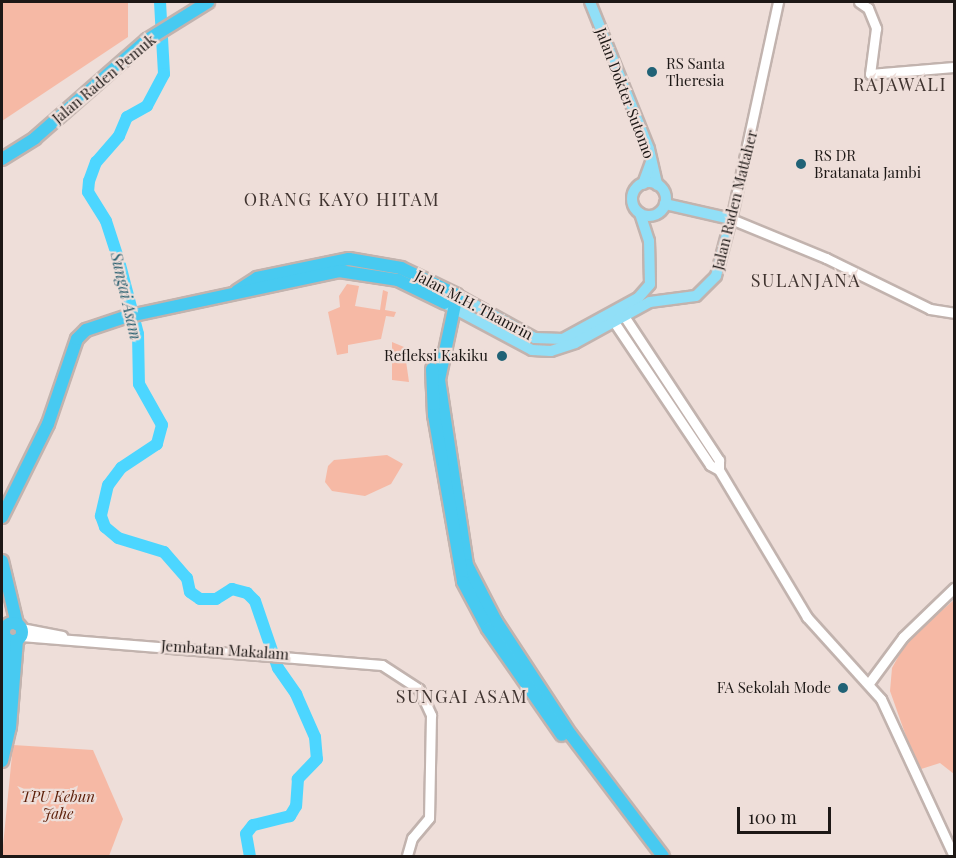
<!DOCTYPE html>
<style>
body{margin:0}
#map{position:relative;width:956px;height:858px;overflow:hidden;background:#eeded9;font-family:"Playfair Display",serif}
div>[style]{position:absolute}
.green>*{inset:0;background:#f6b9a5}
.river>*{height:12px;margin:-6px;padding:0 6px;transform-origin:6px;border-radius:6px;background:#4cd6ff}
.roads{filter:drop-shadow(2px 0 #c2b3ae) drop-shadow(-2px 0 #c2b3ae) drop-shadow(0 2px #c2b3ae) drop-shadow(0 -2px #c2b3ae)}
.secondary>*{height:9px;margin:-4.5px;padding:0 4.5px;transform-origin:4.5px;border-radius:4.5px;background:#fff}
.primary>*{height:10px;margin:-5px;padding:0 5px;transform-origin:5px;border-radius:5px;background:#91dff7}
.primary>.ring{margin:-5px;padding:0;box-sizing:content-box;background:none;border:10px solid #91dff7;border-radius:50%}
.highway>*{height:12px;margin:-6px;padding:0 6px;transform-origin:6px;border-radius:6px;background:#47caf1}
.highway>.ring{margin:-6px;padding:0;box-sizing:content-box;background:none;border:12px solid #47caf1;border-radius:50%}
.dots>*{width:16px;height:16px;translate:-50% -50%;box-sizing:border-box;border:3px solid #eeded9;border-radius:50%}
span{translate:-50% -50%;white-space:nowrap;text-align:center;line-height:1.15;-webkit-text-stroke:4.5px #eeded9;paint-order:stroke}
.poi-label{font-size:15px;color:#1d1816}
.left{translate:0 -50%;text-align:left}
.right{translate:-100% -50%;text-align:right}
.street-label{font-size:15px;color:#1d1816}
.park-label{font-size:15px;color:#5b1d07;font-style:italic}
.water-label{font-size:16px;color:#275e6f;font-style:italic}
.quarter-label{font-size:18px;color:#403430;letter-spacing:1.5px}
.frame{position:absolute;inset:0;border:3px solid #1d1816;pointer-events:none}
.scale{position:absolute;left:737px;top:807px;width:94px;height:27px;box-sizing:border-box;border:3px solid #1d1816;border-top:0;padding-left:8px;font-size:18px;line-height:21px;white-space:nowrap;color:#1d1816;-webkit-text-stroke:4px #eeded9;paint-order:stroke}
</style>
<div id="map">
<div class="green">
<i style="clip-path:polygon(2px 2px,128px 2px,128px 37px,2px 121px)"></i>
<i style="clip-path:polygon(347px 284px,359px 286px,355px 306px,380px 310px,383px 290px,388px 292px,385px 310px,396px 312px,394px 317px,386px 316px,381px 339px,348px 345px,348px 353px,337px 355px,328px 312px,340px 307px,339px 296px)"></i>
<i style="clip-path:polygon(392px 342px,404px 347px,409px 382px,392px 380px)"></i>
<i style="clip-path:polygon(387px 455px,403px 464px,391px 484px,365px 496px,332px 491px,325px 482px,328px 466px,334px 460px)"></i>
<i style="clip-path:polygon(954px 600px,954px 774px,940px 763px,918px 770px,890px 691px,892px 668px,908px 639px)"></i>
<i style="clip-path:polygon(13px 745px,93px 750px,123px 819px,109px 856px,2px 856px)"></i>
</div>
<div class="river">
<i style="left:160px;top:2px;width:72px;rotate:86.8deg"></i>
<i style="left:164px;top:74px;width:36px;rotate:118deg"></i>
<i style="left:147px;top:106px;width:23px;rotate:151deg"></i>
<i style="left:127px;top:117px;width:21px;rotate:113deg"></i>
<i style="left:119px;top:136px;width:35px;rotate:131deg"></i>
<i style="left:96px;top:162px;width:20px;rotate:110deg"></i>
<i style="left:89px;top:181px;width:11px;rotate:95deg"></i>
<i style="left:88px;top:192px;width:34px;rotate:58deg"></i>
<i style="left:106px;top:221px;width:42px;rotate:72deg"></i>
<i style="left:119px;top:261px;width:75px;rotate:75.4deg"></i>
<i style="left:138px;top:334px;width:50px;rotate:88.9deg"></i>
<i style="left:139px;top:384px;width:47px;rotate:60.7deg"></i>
<i style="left:162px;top:425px;width:20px;rotate:105deg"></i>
<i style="left:157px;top:444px;width:43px;rotate:146.3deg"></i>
<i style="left:121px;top:468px;width:21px;rotate:127deg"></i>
<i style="left:108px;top:485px;width:32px;rotate:103deg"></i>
<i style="left:101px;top:516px;width:12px;rotate:70deg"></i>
<i style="left:105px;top:527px;width:17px;rotate:40deg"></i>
<i style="left:118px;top:538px;width:48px;rotate:16.9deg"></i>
<i style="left:164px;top:552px;width:35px;rotate:49deg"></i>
<i style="left:187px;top:578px;width:14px;rotate:78deg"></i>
<i style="left:190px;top:592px;width:12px;rotate:35deg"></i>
<i style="left:200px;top:599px;width:16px"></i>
<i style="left:216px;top:599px;width:19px;rotate:-32deg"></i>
<i style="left:232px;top:589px;width:16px;rotate:15deg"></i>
<i style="left:247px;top:593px;width:11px;rotate:45deg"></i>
<i style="left:255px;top:601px;width:71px;rotate:71.1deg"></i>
<i style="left:278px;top:668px;width:32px;rotate:55deg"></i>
<i style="left:296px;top:694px;width:47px;rotate:66.2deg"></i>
<i style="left:315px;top:737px;width:22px;rotate:85deg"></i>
<i style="left:317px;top:759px;width:28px;rotate:134deg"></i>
<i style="left:298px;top:779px;width:27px;rotate:94deg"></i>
<i style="left:296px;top:806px;width:12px;rotate:121deg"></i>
<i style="left:290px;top:816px;width:38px;rotate:166deg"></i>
<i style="left:253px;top:825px;width:11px;rotate:128deg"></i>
<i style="left:246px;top:834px;width:22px;rotate:80deg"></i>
</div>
<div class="roads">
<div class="secondary">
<i style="left:778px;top:2px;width:222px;rotate:102.2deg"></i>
<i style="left:731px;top:219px;width:103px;rotate:22.3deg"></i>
<i style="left:826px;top:258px;width:116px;rotate:26.1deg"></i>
<i style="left:930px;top:309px;width:24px;rotate:9deg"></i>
<i style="left:859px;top:2px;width:11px;rotate:34deg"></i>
<i style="left:868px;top:8px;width:22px;rotate:68deg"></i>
<i style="left:876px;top:28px;width:46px;rotate:97.4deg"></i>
<i style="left:870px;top:74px;width:84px;rotate:-4.8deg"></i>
<i style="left:624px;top:316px;width:173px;rotate:56.6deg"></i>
<i style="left:719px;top:460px;width:10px;rotate:90deg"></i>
<i style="left:614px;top:322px;width:172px;rotate:56.1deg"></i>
<i style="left:710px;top:465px;width:10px;rotate:29deg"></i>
<i style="left:719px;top:470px;width:171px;rotate:59.1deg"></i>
<i style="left:807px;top:617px;width:110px;rotate:47.9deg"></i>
<i style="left:881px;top:699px;width:173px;rotate:65.1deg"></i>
<i style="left:21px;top:628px;width:42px;rotate:11deg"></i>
<i style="left:2px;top:634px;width:3px"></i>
<i style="left:21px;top:636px;width:362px;rotate:4.6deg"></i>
<i style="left:382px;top:665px;width:44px;rotate:33deg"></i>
<i style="left:419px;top:689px;width:29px;rotate:65deg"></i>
<i style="left:431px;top:715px;width:103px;rotate:91.1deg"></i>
<i style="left:429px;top:818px;width:26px;rotate:130deg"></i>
<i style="left:412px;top:838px;width:19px;rotate:106deg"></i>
<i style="left:869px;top:683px;width:57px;rotate:-53.5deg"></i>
<i style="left:903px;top:637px;width:71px;rotate:-43.9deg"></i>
</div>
<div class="primary">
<i style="left:590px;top:2px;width:158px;rotate:68.1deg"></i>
<i style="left:649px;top:149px;width:37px;rotate:77deg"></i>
<i class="ring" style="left:632px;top:182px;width:24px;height:24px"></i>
<i style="left:643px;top:184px;width:23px;rotate:-70deg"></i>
<i style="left:457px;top:295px;width:89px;rotate:28.9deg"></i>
<i style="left:535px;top:338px;width:28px;rotate:2deg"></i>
<i style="left:563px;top:339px;width:85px;rotate:-28.7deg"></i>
<i style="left:638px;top:298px;width:18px;rotate:-49deg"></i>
<i style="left:650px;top:284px;width:43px;rotate:-91.3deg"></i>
<i style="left:649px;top:241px;width:29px;rotate:-108deg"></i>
<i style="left:448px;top:305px;width:95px;rotate:28.2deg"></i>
<i style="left:532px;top:350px;width:19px;rotate:3deg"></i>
<i style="left:551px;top:351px;width:25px;rotate:-18deg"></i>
<i style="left:575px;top:343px;width:85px;rotate:-28.7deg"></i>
<i style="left:650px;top:302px;width:46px;rotate:-7.4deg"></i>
<i style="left:696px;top:296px;width:28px;rotate:-45deg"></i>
<i style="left:716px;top:276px;width:59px;rotate:-75.3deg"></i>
<i style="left:731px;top:219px;width:68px;rotate:-167.2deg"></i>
</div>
<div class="highway">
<i style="left:2px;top:159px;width:39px;rotate:-32deg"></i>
<i style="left:35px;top:138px;width:149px;rotate:-41.2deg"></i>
<i style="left:147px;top:40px;width:72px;rotate:-31.9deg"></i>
<i style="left:237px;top:291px;width:24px;rotate:-33deg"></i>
<i style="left:257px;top:278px;width:94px;rotate:-11.7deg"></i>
<i style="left:349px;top:259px;width:53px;rotate:9.8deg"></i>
<i style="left:401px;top:268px;width:62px;rotate:25.7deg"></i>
<i style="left:457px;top:295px;width:87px;rotate:102deg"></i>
<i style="left:439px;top:380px;width:187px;rotate:81.4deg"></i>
<i style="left:467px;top:565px;width:63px;rotate:62.6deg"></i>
<i style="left:496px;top:621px;width:136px;rotate:56.7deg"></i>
<i style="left:571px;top:735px;width:152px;rotate:52.8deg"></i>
<i style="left:432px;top:369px;width:46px;rotate:87.5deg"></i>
<i style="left:434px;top:415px;width:169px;rotate:80.1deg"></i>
<i style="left:463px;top:582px;width:53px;rotate:62deg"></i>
<i style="left:488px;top:629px;width:129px;rotate:55.1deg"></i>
<i style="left:2px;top:517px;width:104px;rotate:-63.7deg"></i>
<i style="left:48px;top:424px;width:90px;rotate:-71.2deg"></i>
<i style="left:77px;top:339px;width:13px;rotate:-45deg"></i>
<i style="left:86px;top:330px;width:41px;rotate:-18.4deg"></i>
<i style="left:125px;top:317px;width:219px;rotate:-12.1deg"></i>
<i style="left:339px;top:271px;width:60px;rotate:8.7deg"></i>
<i style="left:398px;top:280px;width:52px;rotate:26.1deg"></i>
<i style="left:2px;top:561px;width:65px;rotate:76.6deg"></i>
<i class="ring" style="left:4px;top:623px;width:6px;height:6px"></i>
<i style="left:4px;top:741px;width:101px;rotate:-87.2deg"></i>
<i style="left:2px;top:761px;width:35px;rotate:-77deg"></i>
<i style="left:10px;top:727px;width:87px;rotate:-85.4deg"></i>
</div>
</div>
<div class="dots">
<i style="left:652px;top:72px;background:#206276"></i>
<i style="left:801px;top:164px;background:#206276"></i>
<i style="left:502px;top:356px;background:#206276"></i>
<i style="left:843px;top:688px;background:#206276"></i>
</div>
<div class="poi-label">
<span class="left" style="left:666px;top:72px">RS Santa<br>Theresia</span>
<span class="left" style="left:814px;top:164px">RS DR<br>Bratanata Jambi</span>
<span class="right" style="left:488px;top:356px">Refleksi Kakiku</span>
<span class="right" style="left:831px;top:688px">FA Sekolah Mode</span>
</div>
<div class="street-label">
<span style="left:104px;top:79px;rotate:-40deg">Jalan Raden Pemuk</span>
<span style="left:625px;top:93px;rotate:69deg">Jalan Dokter Sutomo</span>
<span style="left:735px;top:200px;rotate:-76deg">Jalan Raden Mattaher</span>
<span style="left:474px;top:305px;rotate:28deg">Jalan M.H. Thamrin</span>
<span style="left:225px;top:650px;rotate:4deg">Jembatan Makalam</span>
</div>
<div class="park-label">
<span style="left:58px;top:805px">TPU Kebun<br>Jahe</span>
</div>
<div class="water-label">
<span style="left:126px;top:296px;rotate:77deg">Sungai Asam</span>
</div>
<div class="quarter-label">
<span style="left:900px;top:84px">RAJAWALI</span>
<span style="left:342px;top:199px">ORANG KAYO HITAM</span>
<span style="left:806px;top:280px">SULANJANA</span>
<span style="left:462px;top:696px">SUNGAI ASAM</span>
</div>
<div class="frame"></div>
<div class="scale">100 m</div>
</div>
